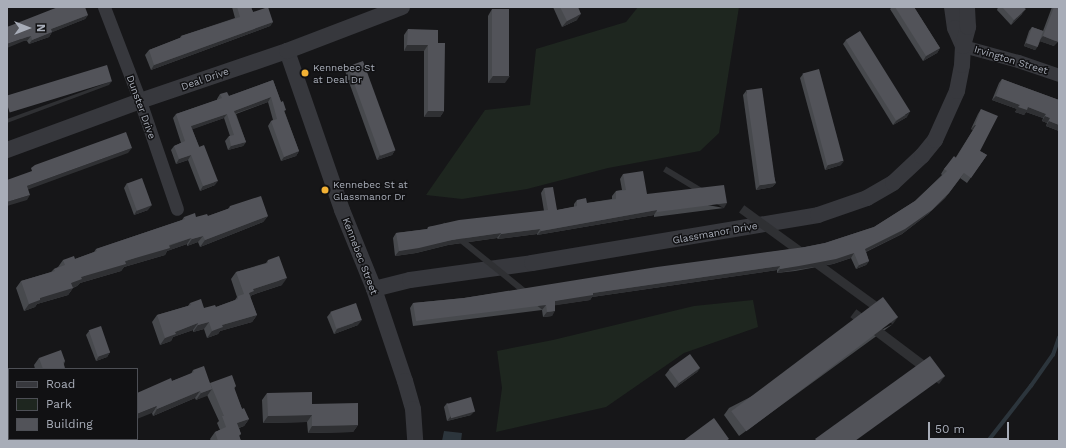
<!DOCTYPE html>
<style>
body{margin:0}
#map{position:relative;width:1066px;height:448px;overflow:hidden;background:#161618;font-family:"Work Sans",sans-serif}
div>[style]{position:absolute}
.green>*{inset:0;background:#1e261f}
.water>*{inset:0;background:#2c353c}
.stream>*{height:3.5px;margin:-1.75px;padding:0 1.75px;transform-origin:1.75px;border-radius:1.75px;background:#2c353c}
.minor>*{height:13px;margin:-6.5px;padding:0 6.5px;transform-origin:6.5px;border-radius:6.5px;background:#37383d}
.tertiary>*{height:16px;margin:-8px;padding:0 8px;transform-origin:8px;border-radius:8px;background:#37383d}
.wall>*{inset:0;background:#47494d;transform-origin:0 0}
.shaded-wall>*{inset:0;background:#2f3033;transform-origin:0 0}
.building>*{inset:0;background:#525359;transform-origin:0 0}
.dots>*{width:11px;height:11px;translate:-50% -50%;box-sizing:border-box;border:2px solid #111113;border-radius:50%}
span{translate:-50% -50%;white-space:nowrap;text-align:center;line-height:1.15;-webkit-text-stroke:3px #111113;paint-order:stroke}
.street-label{font-size:10px;color:#a8adb8}
.poi-label{font-size:10px;color:#a8adb8}
.left{translate:0 -50%;text-align:left}
.frame{position:absolute;inset:0;border:8px solid #a8adb8;pointer-events:none}
.legend{position:absolute;left:8px;top:368px;width:130px;height:72px;box-sizing:border-box;background:#111113;border:1px solid #4d4f55;margin:0;padding:5px 7px;list-style:none;font-size:12px;color:#a8adb8}
.legend li{display:flex;align-items:center;gap:8px;height:20px}
.legend b{width:20px;border:1px solid #4d4f55}
.north{position:absolute;left:8px;top:8px;width:40px;height:40px;-webkit-text-stroke:3px #111113;paint-order:stroke;rotate:90deg;font-size:11px;font-weight:700;line-height:16px;text-align:center;color:#a8adb8}
.north::after{content:'';display:block;margin:auto;width:14px;height:18px;background:#a8adb8;clip-path:polygon(50% 0,100% 100%,50% 72%,0 100%)}
.scale{position:absolute;left:928px;top:422px;width:81px;height:18px;box-sizing:border-box;border:2px solid #a8adb8;border-top:0;padding-left:5px;font-size:12px;line-height:14px;white-space:nowrap;color:#a8adb8;-webkit-text-stroke:3px #111113;paint-order:stroke}
</style>
<div id="map">
<div class="green">
<i style="clip-path:polygon(638px 7px,739px 7px,719px 133px,700px 151px,608px 168px,527px 189px,462px 199px,426px 195px,485px 110px,530px 105px,536px 49px,626px 22px)"></i>
<i style="clip-path:polygon(753px 300px,758px 327px,684px 353px,606px 407px,496px 432px,502px 388px,497px 351px,553px 340px,694px 306px)"></i>
</div>
<div class="water">
<i style="clip-path:polygon(444px 431px,462px 433px,461px 441px,442px 441px)"></i>
</div>
<div class="stream">
<i style="left:988px;top:441px;width:70px;rotate:-52deg"></i>
<i style="left:1031px;top:386px;width:38px;rotate:-55deg"></i>
<i style="left:1053px;top:355px;width:18px;rotate:-71deg"></i>
</div>
<div class="minor">
<i style="left:104px;top:7px;width:101px;rotate:69deg"></i>
<i style="left:140px;top:101px;width:114px;rotate:71.1deg"></i>
<i style="left:963px;top:46px;width:57px;rotate:15.3deg"></i>
<i style="left:1018px;top:61px;width:43px;rotate:18.9deg"></i>
<i style="left:7px;top:378px;width:11px;rotate:80deg"></i>
<i style="left:19px;top:439px;width:2px;rotate:90deg"></i>
</div>
<div class="tertiary">
<i style="left:952px;top:7px;width:21px;rotate:82deg"></i>
<i style="left:955px;top:28px;width:20px;rotate:66deg"></i>
<i style="left:287px;top:51px;width:168px;rotate:70.9deg"></i>
<i style="left:342px;top:210px;width:85px;rotate:67.9deg"></i>
<i style="left:374px;top:289px;width:97px;rotate:71.4deg"></i>
<i style="left:405px;top:381px;width:29px;rotate:74deg"></i>
<i style="left:413px;top:409px;width:32px;rotate:86deg"></i>
<i style="left:7px;top:150px;width:142px;rotate:-20.2deg"></i>
<i style="left:140px;top:101px;width:155px;rotate:-18.8deg"></i>
<i style="left:287px;top:51px;width:123px;rotate:-20.9deg"></i>
<i style="left:374px;top:289px;width:37px;rotate:-14deg"></i>
<i style="left:410px;top:280px;width:123px;rotate:-7.9deg"></i>
<i style="left:532px;top:263px;width:290px;rotate:-9.5deg"></i>
<i style="left:818px;top:215px;width:52px;rotate:-19.1deg"></i>
<i style="left:867px;top:198px;width:30px;rotate:-30deg"></i>
<i style="left:893px;top:183px;width:40px;rotate:-43deg"></i>
<i style="left:922px;top:156px;width:21px;rotate:-51deg"></i>
<i style="left:935px;top:140px;width:54px;rotate:-65.8deg"></i>
<i style="left:957px;top:91px;width:26px;rotate:-79deg"></i>
<i style="left:962px;top:65px;width:19px;rotate:-87deg"></i>
<i style="left:963px;top:46px;width:20px;rotate:-75deg"></i>
<i style="left:968px;top:27px;width:20px;rotate:-93deg"></i>
</div>
<div class="wall">
<i style="clip-path:polygon(232px 7px,251px 7px,253px 12px,273px 22px,270px 26px,151px 70px,145px 55px,149px 50px,180px 38px,181px 36px,235px 18px)"></i>
<i style="clip-path:polygon(553px 7px,578px 7px,577px 20px,562px 27px)"></i>
<i style="clip-path:polygon(892px 7px,914px 7px,940px 48px,937px 53px,923px 61px,890px 9px)"></i>
<i style="clip-path:polygon(998px 7px,1023px 7px,1022px 14px,1011px 25px,997px 10px)"></i>
<i style="clip-path:polygon(1052px 7px,1059px 7px,1054px 46px,1040px 41px,1038px 46px,1035px 50px,1024px 46px,1029px 31px,1032px 27px,1043px 31px)"></i>
<i style="clip-path:polygon(492px 9px,505px 83px,488px 83px,488px 16px)"></i>
<i style="clip-path:polygon(88px 15px,85px 19px,52px 32px,49px 37px,29px 44px,27px 41px,24px 41px,7px 27px)"></i>
<i style="clip-path:polygon(408px 29px,438px 43px,444px 111px,440px 117px,424px 117px,424px 51px,404px 51px,404px 35px)"></i>
<i style="clip-path:polygon(846px 40px,907px 117px,893px 125px,843px 44px)"></i>
<i style="clip-path:polygon(348px 67px,395px 150px,392px 155px,377px 160px,345px 71px)"></i>
<i style="clip-path:polygon(803px 74px,841px 165px,825px 170px,800px 78px)"></i>
<i style="clip-path:polygon(1002px 79px,1059px 100px,1059px 131px,1046px 126px,1047px 123px,1042px 121px,1043px 118px,1026px 112px,1024px 115px,1015px 112px,1017px 109px,992px 100px,999px 83px)"></i>
<i style="clip-path:polygon(273px 80px,299px 151px,296px 156px,281px 161px,268px 126px,271px 121px,273px 120px,268px 102px,236px 114px,246px 142px,243px 146px,228px 150px,225px 141px,229px 136px,230px 136px,224px 118px,192px 129px,215px 185px,200px 191px,188px 160px,176px 164px,171px 150px,174px 146px,181px 143px,173px 118px,176px 114px,217px 100px,217px 99px,220px 94px,229px 96px)"></i>
<i style="clip-path:polygon(746px 91px,776px 183px,772px 187px,756px 190px,743px 95px)"></i>
<i style="clip-path:polygon(981px 109px,980px 151px,987px 155px,967px 183px,960px 178px,945px 198px,928px 214px,902px 234px,866px 252px,869px 261px,866px 265px,856px 269px,851px 258px,833px 264px,795px 271px,777px 273px,777px 270px,592px 297px,590px 300px,555px 305px,552px 316px,543px 317px,542px 310px,413px 326px,410px 308px,413px 303px,464px 298px,805px 247px,825px 243px,874px 227px,915px 201px,942px 175px,941px 174px,944px 169px,956px 157px,973px 130px,971px 129px,978px 114px)"></i>
<i style="clip-path:polygon(623px 174px,647px 194px,724px 208px,654px 217px,654px 215px,537px 235px,537px 234px,498px 239px,497px 238px,448px 245px,416px 253px,395px 256px,393px 238px,396px 233px,427px 229px,428px 227px,544px 211px,541px 193px,544px 188px,557px 210px,574px 207px,574px 204px,577px 200px,587px 203px,612px 199px,612px 196px,616px 191px,622px 190px,620px 179px)"></i>
<i style="clip-path:polygon(127px 183px,148px 210px,134px 215px,124px 188px)"></i>
<i style="clip-path:polygon(230px 206px,268px 216px,263px 222px,200px 247px,198px 242px,187px 246px,187px 244px,167px 251px,165px 255px,124px 267px,121px 271px,80px 283px,77px 286px,73px 288px,68px 295px,37px 304px,35px 307px,24px 311px,16px 288px,21px 281px,51px 272px,54px 269px,58px 267px,63px 260px,75px 259px,94px 252px,96px 249px,182px 220px,184px 217px,196px 217px,208px 216px,228px 209px)"></i>
<i style="clip-path:polygon(268px 260px,282px 285px,252px 295px,250px 297px,257px 315px,252px 322px,220px 331px,218px 334px,207px 338px,204px 329px,193px 332px,193px 330px,173px 337px,171px 341px,160px 345px,152px 322px,157px 315px,188px 306px,190px 303px,204px 308px,216px 307px,235px 300px,237px 297px,231px 279px,236px 272px,266px 263px)"></i>
<i style="clip-path:polygon(331px 312px,358px 325px,334px 334px,327px 317px)"></i>
<i style="clip-path:polygon(893px 324px,739px 436px,724px 415px,729px 408px)"></i>
<i style="clip-path:polygon(89px 331px,110px 352px,107px 357px,96px 361px,86px 335px)"></i>
<i style="clip-path:polygon(39px 358px,65px 361px,64px 364px,65px 369px,35px 369px,34px 365px)"></i>
<i style="clip-path:polygon(700px 368px,697px 372px,675px 388px,665px 375px,669px 370px)"></i>
<i style="clip-path:polygon(193px 370px,210px 383px,236px 386px,234px 389px,242px 409px,249px 419px,244px 426px,239px 428px,241px 434px,239px 436px,241px 441px,211px 441px,210px 439px,215px 432px,220px 430px,217px 423px,219px 421px,207px 395px,196px 400px,195px 398px,153px 416px,152px 413px,172px 381px,191px 374px)"></i>
<i style="clip-path:polygon(267px 393px,312px 404px,358px 425px,353px 432px,308px 433px,307px 422px,263px 423px,262px 400px)"></i>
<i style="clip-path:polygon(447px 403px,471px 415px,447px 421px,444px 407px)"></i>
<i style="left:54px;top:439px;width:32px;height:2px"></i>
</div>
<div class="shaded-wall">
<i style="clip-path:polygon(1026px 9px,1022px 14px,1011px 25px,1014px 20px)"></i>
<i style="clip-path:polygon(581px 14px,577px 20px,562px 27px,567px 21px)"></i>
<i style="clip-path:polygon(88px 15px,85px 19px,48px 34px,51px 29px)"></i>
<i style="clip-path:polygon(273px 22px,270px 26px,151px 70px,154px 65px)"></i>
<i style="clip-path:polygon(52px 32px,49px 37px,29px 44px,32px 40px)"></i>
<i style="clip-path:polygon(31px 36px,27px 41px,24px 41px,7px 48px,7px 44px,27px 37px)"></i>
<i style="clip-path:polygon(1043px 36px,1058px 42px,1054px 46px,1039px 41px)"></i>
<i style="clip-path:polygon(1026px 43px,1038px 46px,1035px 50px,1024px 46px)"></i>
<i style="clip-path:polygon(407px 45px,428px 45px,424px 51px,404px 51px)"></i>
<i style="clip-path:polygon(940px 48px,937px 53px,923px 61px,926px 56px)"></i>
<i style="clip-path:polygon(493px 76px,510px 76px,505px 83px,488px 83px)"></i>
<i style="clip-path:polygon(112px 81px,109px 85px,7px 123px,7px 119px)"></i>
<i style="clip-path:polygon(996px 96px,1020px 105px,1017px 109px,992px 100px)"></i>
<i style="clip-path:polygon(271px 97px,268px 102px,231px 115px,234px 111px)"></i>
<i style="clip-path:polygon(1018px 107px,1028px 107px,1046px 114px,1043px 118px,1026px 112px,1024px 115px,1015px 112px)"></i>
<i style="clip-path:polygon(428px 111px,444px 111px,440px 117px,424px 117px)"></i>
<i style="clip-path:polygon(910px 112px,907px 117px,893px 125px,896px 121px)"></i>
<i style="clip-path:polygon(227px 114px,224px 118px,188px 131px,191px 126px)"></i>
<i style="clip-path:polygon(1045px 116px,1050px 118px,1047px 123px,1042px 121px)"></i>
<i style="clip-path:polygon(1049px 121px,1059px 125px,1059px 131px,1046px 126px)"></i>
<i style="clip-path:polygon(975px 125px,976px 125px,973px 130px,971px 129px)"></i>
<i style="clip-path:polygon(246px 142px,243px 146px,228px 150px,231px 146px)"></i>
<i style="clip-path:polygon(132px 148px,128px 153px,24px 191px,27px 186px)"></i>
<i style="clip-path:polygon(395px 150px,392px 155px,377px 160px,380px 155px)"></i>
<i style="clip-path:polygon(299px 151px,296px 156px,281px 161px,284px 157px)"></i>
<i style="clip-path:polygon(191px 155px,188px 160px,176px 164px,179px 159px)"></i>
<i style="clip-path:polygon(844px 161px,841px 165px,825px 170px,828px 165px)"></i>
<i style="clip-path:polygon(964px 173px,945px 198px,928px 214px,902px 234px,861px 254px,865px 249px)"></i>
<i style="clip-path:polygon(218px 181px,215px 185px,200px 191px,203px 186px)"></i>
<i style="clip-path:polygon(776px 183px,772px 187px,756px 190px,760px 185px)"></i>
<i style="clip-path:polygon(30px 195px,27px 200px,7px 206px,7px 202px)"></i>
<i style="left:727px;top:203px;width:6px;height:71px;rotate:121deg"></i>
<i style="clip-path:polygon(152px 205px,148px 210px,134px 215px,137px 210px)"></i>
<i style="clip-path:polygon(657px 210px,654px 215px,537px 235px,541px 231px)"></i>
<i style="clip-path:polygon(268px 216px,263px 222px,200px 247px,205px 240px)"></i>
<i style="clip-path:polygon(540px 229px,537px 234px,498px 239px,501px 234px)"></i>
<i style="clip-path:polygon(501px 233px,497px 238px,448px 245px,416px 253px,395px 256px,399px 251px,452px 240px)"></i>
<i style="clip-path:polygon(203px 236px,198px 242px,187px 246px,192px 239px)"></i>
<i style="clip-path:polygon(191px 238px,187px 244px,167px 251px,165px 255px,124px 267px,121px 271px,80px 283px,77px 286px,69px 289px,73px 288px,68px 295px,37px 304px,35px 307px,24px 311px,29px 304px,40px 298px,71px 283px,81px 277px)"></i>
<i style="clip-path:polygon(854px 253px,851px 258px,833px 264px,777px 273px,780px 269px)"></i>
<i style="clip-path:polygon(869px 261px,866px 265px,856px 269px,859px 265px)"></i>
<i style="clip-path:polygon(780px 266px,777px 270px,592px 297px,590px 300px,551px 306px,555px 301px,593px 293px)"></i>
<i style="clip-path:polygon(287px 278px,282px 285px,252px 295px,249px 298px,249px 293px,253px 289px)"></i>
<i style="left:546px;top:305px;width:6px;height:131px;rotate:129deg"></i>
<i style="clip-path:polygon(555px 311px,552px 316px,543px 317px,547px 312px)"></i>
<i style="clip-path:polygon(257px 315px,252px 322px,220px 331px,218px 334px,207px 338px,212px 331px,222px 325px)"></i>
<i style="left:898px;top:317px;width:9px;height:190px;rotate:126deg"></i>
<i style="clip-path:polygon(362px 320px,358px 325px,334px 334px,337px 329px)"></i>
<i style="clip-path:polygon(209px 322px,204px 329px,193px 332px,198px 325px)"></i>
<i style="clip-path:polygon(198px 323px,193px 330px,173px 337px,171px 341px,160px 345px,165px 338px,175px 332px)"></i>
<i style="clip-path:polygon(110px 352px,107px 357px,96px 361px,99px 356px)"></i>
<i style="clip-path:polygon(700px 368px,697px 372px,675px 388px,679px 383px)"></i>
<i style="left:945px;top:376px;width:10px;height:111px;rotate:127deg"></i>
<i style="clip-path:polygon(212px 389px,207px 396px,196px 400px,201px 393px)"></i>
<i style="clip-path:polygon(200px 391px,195px 398px,153px 416px,157px 409px)"></i>
<i style="clip-path:polygon(157px 406px,152px 413px,137px 419px,137px 414px)"></i>
<i style="clip-path:polygon(475px 411px,471px 415px,447px 421px,451px 416px)"></i>
<i style="clip-path:polygon(312px 415px,307px 422px,263px 423px,268px 416px)"></i>
<i style="clip-path:polygon(249px 419px,244px 426px,232px 430px,237px 423px)"></i>
<i style="clip-path:polygon(358px 425px,353px 432px,308px 433px,312px 426px)"></i>
</div>
<div class="building">
<i style="clip-path:polygon(58px 7px,85px 7px,88px 15px,51px 29px,52px 32px,32px 40px,31px 36px,27px 37px,7px 44px,7px 27px)"></i>
<i style="clip-path:polygon(237px 7px,251px 7px,253px 12px,268px 7px,273px 22px,154px 65px,149px 50px,182px 37px,181px 36px,240px 17px)"></i>
<i style="clip-path:polygon(560px 7px,578px 7px,581px 14px,567px 21px)"></i>
<i style="clip-path:polygon(895px 7px,914px 7px,940px 48px,926px 56px)"></i>
<i style="clip-path:polygon(1002px 7px,1023px 7px,1026px 9px,1014px 20px)"></i>
<i style="clip-path:polygon(1054px 7px,1059px 7px,1059px 38px,1058px 42px,1043px 36px)"></i>
<i style="left:492px;top:9px;width:17px;height:67px"></i>
<i style="left:1032px;top:27px;width:12px;height:17px;rotate:20deg"></i>
<i style="clip-path:polygon(408px 29px,438px 30px,438px 43px,445px 43px,444px 111px,428px 111px,428px 45px,407px 45px)"></i>
<i style="left:860px;top:31px;width:95px;height:17px;rotate:58deg"></i>
<i style="left:363px;top:61px;width:95px;height:16px;rotate:70deg"></i>
<i style="left:107px;top:65px;width:17px;height:107px;rotate:73deg"></i>
<i style="left:819px;top:69px;width:95px;height:17px;rotate:75deg"></i>
<i style="clip-path:polygon(1002px 79px,1059px 100px,1059px 125px,1049px 121px,1050px 118px,1045px 116px,1046px 114px,1028px 107px,1027px 110px,1018px 107px,1020px 105px,996px 96px)"></i>
<i style="clip-path:polygon(273px 80px,281px 102px,283px 101px,286px 110px,284px 111px,299px 151px,284px 157px,271px 121px,277px 119px,271px 97px,234px 111px,246px 142px,231px 146px,229px 136px,234px 135px,227px 114px,191px 126px,199px 147px,204px 145px,218px 181px,203px 186px,191px 155px,179px 159px,174px 146px,185px 141px,176px 114px,222px 98px,220px 94px,227px 92px,229px 96px)"></i>
<i style="left:762px;top:88px;width:96px;height:16px;rotate:82deg"></i>
<i style="clip-path:polygon(981px 109px,998px 116px,980px 151px,987px 155px,971px 178px,964px 173px,949px 193px,932px 210px,905px 229px,865px 249px,869px 261px,859px 265px,854px 253px,836px 259px,799px 266px,780px 269px,780px 266px,593px 293px,593px 295px,555px 301px,555px 311px,547px 312px,546px 305px,416px 321px,413px 303px,464px 298px,657px 267px,805px 247px,825px 243px,874px 227px,915px 201px,947px 171px,944px 169px,954px 156px,956px 158px,976px 125px,975px 125px)"></i>
<i style="clip-path:polygon(126px 132px,132px 148px,27px 186px,30px 195px,7px 202px,7px 180px,32px 171px,31px 168px,35px 165px)"></i>
<i style="clip-path:polygon(643px 171px,647px 194px,724px 185px,727px 203px,657px 212px,657px 210px,541px 231px,540px 229px,501px 234px,501px 233px,452px 240px,419px 248px,399px 251px,396px 233px,428px 229px,428px 227px,459px 220px,548px 210px,544px 188px,553px 187px,557px 210px,577px 206px,577px 200px,586px 198px,587px 203px,616px 199px,616px 191px,626px 190px,623px 174px)"></i>
<i style="left:142px;top:178px;width:29px;height:16px;rotate:70deg"></i>
<i style="clip-path:polygon(261px 196px,268px 216px,205px 240px,203px 236px,192px 239px,191px 238px,169px 245px,170px 248px,125px 261px,126px 264px,81px 277px,82px 279px,71px 283px,73px 288px,40px 298px,40px 300px,29px 304px,21px 281px,55px 271px,54px 269px,65px 265px,63px 260px,74px 256px,75px 259px,97px 251px,96px 249px,185px 219px,184px 217px,195px 213px,196px 217px,207px 214px,208px 216px,230px 208px,230px 206px)"></i>
<i style="clip-path:polygon(279px 256px,287px 278px,253px 289px,254px 291px,249px 293px,257px 315px,222px 325px,223px 327px,212px 331px,209px 322px,198px 325px,198px 323px,175px 332px,176px 334px,165px 338px,157px 315px,191px 305px,190px 303px,201px 299px,204px 308px,215px 305px,216px 307px,238px 299px,238px 296px,244px 294px,236px 272px,268px 263px,268px 260px)"></i>
<i style="left:883px;top:297px;width:25px;height:190px;rotate:53deg"></i>
<i style="left:356px;top:303px;width:18px;height:27px;rotate:71deg"></i>
<i style="left:101px;top:326px;width:28px;height:13px;rotate:71deg"></i>
<i style="clip-path:polygon(61px 350px,65px 361px,63px 362px,65px 369px,45px 369px,45px 368px,43px 369px,39px 358px)"></i>
<i style="left:690px;top:354px;width:17px;height:26px;rotate:54deg"></i>
<i style="clip-path:polygon(930px 356px,945px 376px,855px 441px,817px 441px,815px 439px)"></i>
<i style="clip-path:polygon(204px 366px,212px 389px,201px 393px,200px 391px,157px 409px,157px 406px,137px 414px,137px 393px,171px 378px,172px 381px,194px 372px,193px 370px)"></i>
<i style="clip-path:polygon(232px 375px,236px 386px,234px 387px,242px 409px,244px 408px,249px 419px,237px 423px,241px 434px,239px 435px,241px 441px,218px 441px,215px 432px,226px 427px,222px 416px,224px 416px,210px 383px)"></i>
<i style="clip-path:polygon(312px 392px,312px 404px,358px 403px,358px 425px,312px 426px,312px 415px,268px 416px,267px 393px)"></i>
<i style="left:471px;top:397px;width:15px;height:25px;rotate:74deg"></i>
<i style="clip-path:polygon(714px 418px,729px 439px,726px 441px,683px 441px)"></i>
<i style="left:61px;top:439px;width:25px;height:2px"></i>
</div>
<div class="dots">
<i style="left:305px;top:73px;background:#f2b134"></i>
<i style="left:325px;top:190px;background:#f2b134"></i>
</div>
<div class="street-label">
<span style="left:1011px;top:60px;rotate:17deg">Irvington Street</span>
<span style="left:205px;top:79px;rotate:-19deg">Deal Drive</span>
<span style="left:141px;top:107px;rotate:70deg">Dunster Drive</span>
<span style="left:715px;top:233px;rotate:-10deg">Glassmanor Drive</span>
<span style="left:360px;top:256px;rotate:69deg">Kennebec Street</span>
</div>
<div class="poi-label">
<span class="left" style="left:313px;top:73px">Kennebec St<br>at Deal Dr</span>
<span class="left" style="left:333px;top:190px">Kennebec St at<br>Glassmanor Dr</span>
</div>
<div class="frame"></div>
<ul class="legend">
<li><b style="height:5px;background:#37383d"></b>Road</li>
<li><b style="height:11px;background:#1e261f"></b>Park</li>
<li><b style="height:11px;background:#525359"></b>Building</li>
</ul>
<div class="north">N</div>
<div class="scale">50 m</div>
</div>
